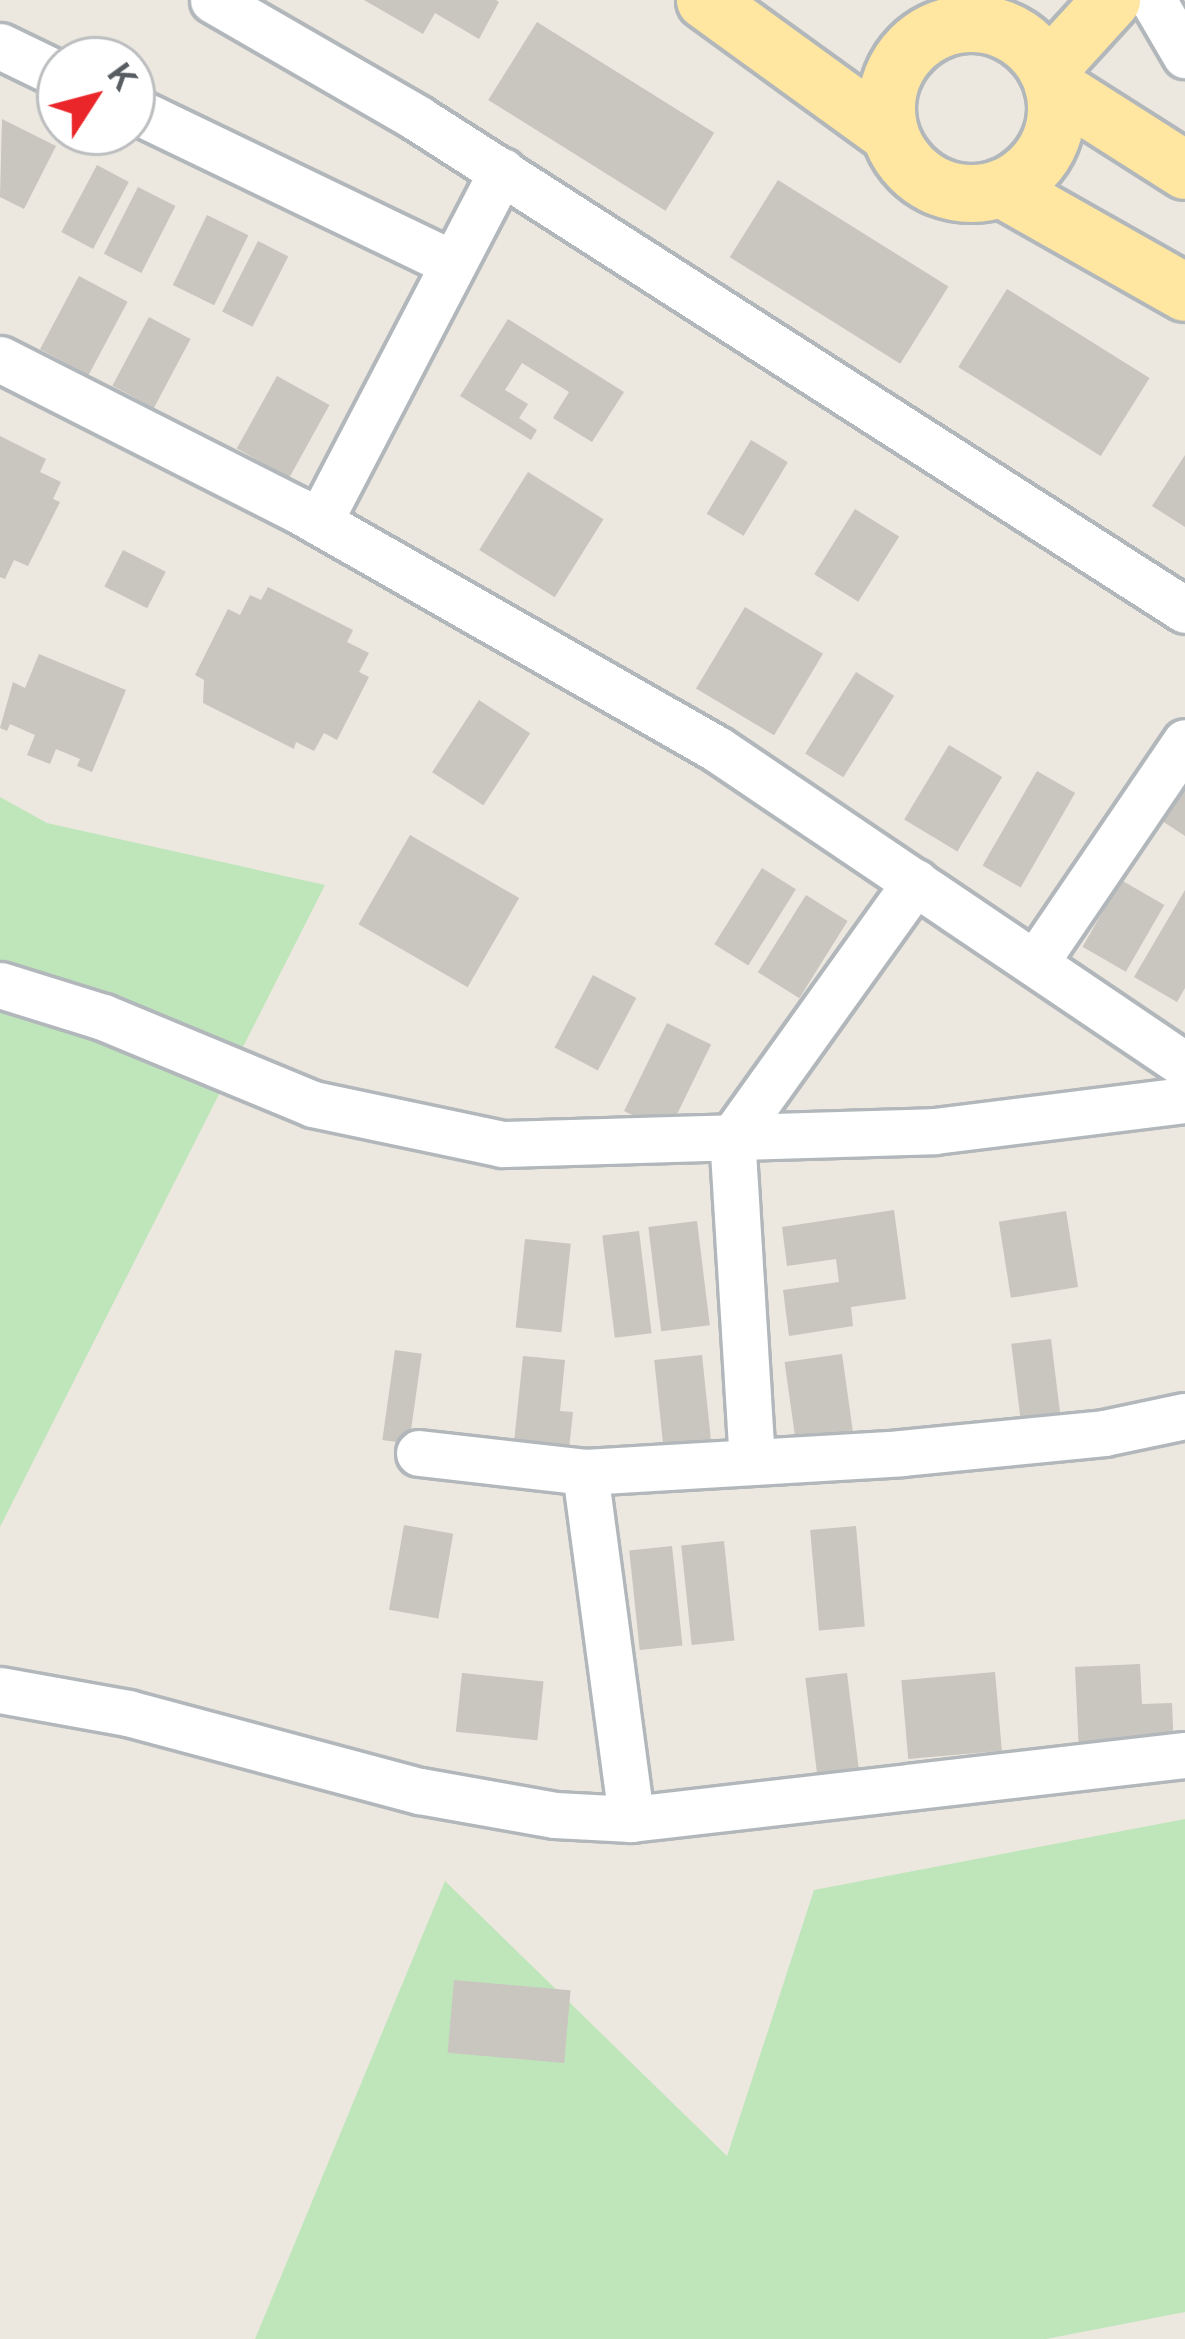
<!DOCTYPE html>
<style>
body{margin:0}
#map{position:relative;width:1185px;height:2339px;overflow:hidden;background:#ece8df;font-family:Inter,sans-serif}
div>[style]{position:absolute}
.green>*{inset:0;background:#bfe5bb}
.building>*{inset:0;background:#c9c5bf;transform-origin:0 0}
.roads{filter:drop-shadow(3px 0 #b2b7bb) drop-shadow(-3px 0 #b2b7bb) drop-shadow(0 3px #b2b7bb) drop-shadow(0 -3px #b2b7bb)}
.minor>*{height:45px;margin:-22.5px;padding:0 22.5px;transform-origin:22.5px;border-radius:22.5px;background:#fff}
.major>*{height:57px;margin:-28.5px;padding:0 28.5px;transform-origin:28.5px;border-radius:28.5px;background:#ffe7a1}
.major>.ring{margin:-28.5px;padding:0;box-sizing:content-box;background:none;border:57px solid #ffe7a1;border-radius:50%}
span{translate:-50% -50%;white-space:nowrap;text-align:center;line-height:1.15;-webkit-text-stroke:12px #fff;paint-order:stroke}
.north{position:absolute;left:36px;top:36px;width:120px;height:120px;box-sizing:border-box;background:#fff;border:3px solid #bcbec0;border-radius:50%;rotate:54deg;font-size:33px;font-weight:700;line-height:48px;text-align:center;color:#585d61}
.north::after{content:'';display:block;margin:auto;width:42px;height:54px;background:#eb262a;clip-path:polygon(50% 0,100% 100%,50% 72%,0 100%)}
</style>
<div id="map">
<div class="green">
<i style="clip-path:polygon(0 797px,47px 823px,325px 885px,0 1527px)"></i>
<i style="clip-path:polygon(1185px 1819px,1185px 2312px,1046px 2339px,255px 2339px,445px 1881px,727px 2156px,814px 1890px)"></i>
</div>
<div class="building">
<i style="clip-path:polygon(364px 0,496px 0,499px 2px,479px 39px,435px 13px,423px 34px)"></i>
<i style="left:537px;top:22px;width:209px;height:92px;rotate:32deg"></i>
<i style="clip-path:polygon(2px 119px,56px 146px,24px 209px,0 197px)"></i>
<i style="left:97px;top:165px;width:36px;height:76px;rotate:28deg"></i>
<i style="left:778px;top:180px;width:201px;height:91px;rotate:32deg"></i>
<i style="left:138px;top:187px;width:42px;height:75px;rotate:27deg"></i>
<i style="left:207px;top:215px;width:46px;height:78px;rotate:26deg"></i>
<i style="left:258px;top:241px;width:34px;height:79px;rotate:27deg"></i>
<i style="left:79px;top:276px;width:55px;height:83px;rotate:28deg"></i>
<i style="left:1007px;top:289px;width:168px;height:92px;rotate:32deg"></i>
<i style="left:149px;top:317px;width:47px;height:78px;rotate:28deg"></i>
<i style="clip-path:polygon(508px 319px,624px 392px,592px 442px,553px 418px,569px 392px,522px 363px,505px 390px,528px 404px,519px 418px,537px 430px,531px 440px,460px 396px)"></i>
<i style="left:277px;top:376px;width:60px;height:83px;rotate:29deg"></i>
<i style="clip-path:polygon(0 436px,46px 459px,40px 472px,61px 482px,53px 499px,60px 502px,28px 566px,14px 560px,5px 579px,0 577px)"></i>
<i style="left:751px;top:440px;width:43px;height:86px;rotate:31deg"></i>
<i style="clip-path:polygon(1185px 455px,1185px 527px,1152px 506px)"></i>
<i style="left:528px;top:472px;width:89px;height:92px;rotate:32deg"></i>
<i style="left:855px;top:509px;width:52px;height:77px;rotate:32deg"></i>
<i style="left:123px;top:550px;width:48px;height:41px;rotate:27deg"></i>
<i style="clip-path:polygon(268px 587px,353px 630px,347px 642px,369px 653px,359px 672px,369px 677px,337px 740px,324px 733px,314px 751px,296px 742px,294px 749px,203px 703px,204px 680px,195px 675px,228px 609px,240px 615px,250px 595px,261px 600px)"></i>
<i style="left:745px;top:607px;width:91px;height:95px;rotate:31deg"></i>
<i style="clip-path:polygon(39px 654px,126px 690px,92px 772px,77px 766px,80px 759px,56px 749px,50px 764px,27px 755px,35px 735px,10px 724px,7px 731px,0 728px,13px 682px,25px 688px)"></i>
<i style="left:856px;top:672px;width:45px;height:96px;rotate:32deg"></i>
<i style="left:479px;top:700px;width:61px;height:86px;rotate:33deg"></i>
<i style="left:949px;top:745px;width:62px;height:87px;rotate:31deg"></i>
<i style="left:1037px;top:771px;width:44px;height:109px;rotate:30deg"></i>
<i style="clip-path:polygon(1185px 773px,1185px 836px,1156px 817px)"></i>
<i style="left:410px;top:835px;width:126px;height:103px;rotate:30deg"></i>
<i style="left:762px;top:868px;width:40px;height:90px;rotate:32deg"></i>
<i style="left:1121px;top:880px;width:50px;height:77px;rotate:30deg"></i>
<i style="clip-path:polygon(1185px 890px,1185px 988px,1177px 1002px,1134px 977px)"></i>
<i style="left:806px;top:895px;width:49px;height:91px;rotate:32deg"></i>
<i style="left:593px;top:975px;width:49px;height:82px;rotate:28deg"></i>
<i style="left:667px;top:1023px;width:49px;height:98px;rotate:26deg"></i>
<i style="clip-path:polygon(894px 1210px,906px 1299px,851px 1307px,853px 1326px,789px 1336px,783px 1290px,839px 1282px,836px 1259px,787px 1266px,782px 1227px)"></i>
<i style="left:1066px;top:1211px;width:77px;height:68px;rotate:81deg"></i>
<i style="left:697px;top:1221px;width:105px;height:49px;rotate:83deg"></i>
<i style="left:639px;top:1231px;width:103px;height:37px;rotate:83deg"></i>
<i style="left:525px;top:1239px;width:46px;height:89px;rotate:6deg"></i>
<i style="left:1051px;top:1339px;width:87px;height:40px;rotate:83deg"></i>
<i style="left:395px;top:1350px;width:27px;height:91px;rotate:8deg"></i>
<i style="left:842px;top:1354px;width:83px;height:58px;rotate:82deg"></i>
<i style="left:702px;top:1355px;width:108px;height:48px;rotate:84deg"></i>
<i style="clip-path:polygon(523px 1356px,565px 1360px,560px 1411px,573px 1412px,568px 1458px,513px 1452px)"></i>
<i style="left:404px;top:1525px;width:50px;height:86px;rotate:10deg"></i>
<i style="left:856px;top:1526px;width:101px;height:46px;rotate:85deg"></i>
<i style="left:724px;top:1541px;width:100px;height:43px;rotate:84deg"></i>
<i style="left:672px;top:1546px;width:100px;height:43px;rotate:84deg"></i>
<i style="clip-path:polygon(1140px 1664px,1142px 1704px,1172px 1703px,1174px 1751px,1079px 1754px,1075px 1667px)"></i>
<i style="left:995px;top:1672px;width:79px;height:94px;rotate:85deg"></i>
<i style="left:462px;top:1673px;width:82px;height:59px;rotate:6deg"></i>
<i style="left:847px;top:1673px;width:101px;height:42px;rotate:83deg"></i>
<i style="left:454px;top:1980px;width:117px;height:73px;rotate:5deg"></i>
</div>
<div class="roads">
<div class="minor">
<i style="left:213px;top:0;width:236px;rotate:30deg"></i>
<i style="left:417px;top:118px;width:912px;rotate:32.64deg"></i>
<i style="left:1153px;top:0;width:64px;rotate:59.8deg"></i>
<i style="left:0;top:46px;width:67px;rotate:25.8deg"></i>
<i style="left:132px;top:109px;width:355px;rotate:25.7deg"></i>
<i style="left:0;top:359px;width:334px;rotate:26.9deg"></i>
<i style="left:298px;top:510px;width:482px;rotate:29.7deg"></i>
<i style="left:717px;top:749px;width:565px;rotate:34.03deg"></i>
<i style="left:319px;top:522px;width:396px;rotate:-62.5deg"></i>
<i style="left:1035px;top:963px;width:267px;rotate:-55.8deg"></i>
<i style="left:0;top:985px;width:108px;rotate:17.3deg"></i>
<i style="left:103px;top:1017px;width:227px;rotate:22.5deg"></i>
<i style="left:313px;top:1104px;width:193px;rotate:11.9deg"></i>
<i style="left:502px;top:1144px;width:433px;rotate:-1.7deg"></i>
<i style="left:935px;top:1131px;width:252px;rotate:-7.1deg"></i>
<i style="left:419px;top:1453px;width:167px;rotate:6.5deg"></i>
<i style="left:585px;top:1472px;width:317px;rotate:-3.4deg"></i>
<i style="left:901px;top:1453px;width:204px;rotate:-5.6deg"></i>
<i style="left:1104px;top:1433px;width:83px;rotate:-11.9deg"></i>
<i style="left:752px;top:1462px;width:325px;rotate:-93.5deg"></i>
<i style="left:732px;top:1138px;width:315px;rotate:-54.4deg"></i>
<i style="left:585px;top:1472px;width:350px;rotate:82.4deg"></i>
<i style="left:0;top:1690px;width:130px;rotate:10.2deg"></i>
<i style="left:128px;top:1713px;width:302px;rotate:15deg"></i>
<i style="left:420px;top:1791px;width:137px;rotate:10.1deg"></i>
<i style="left:555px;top:1815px;width:76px;rotate:3deg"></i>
<i style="left:631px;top:1819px;width:558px;rotate:-6.59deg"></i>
</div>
<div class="major">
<i style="left:705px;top:0;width:227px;rotate:35.9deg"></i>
<i class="ring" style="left:886px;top:23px;width:113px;height:113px"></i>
<i style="left:1047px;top:70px;width:95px;rotate:-47.6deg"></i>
<i style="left:1053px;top:86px;width:156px;rotate:32.5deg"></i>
<i style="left:1001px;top:188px;width:211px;rotate:29.5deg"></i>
</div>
</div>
<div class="north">K</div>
</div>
